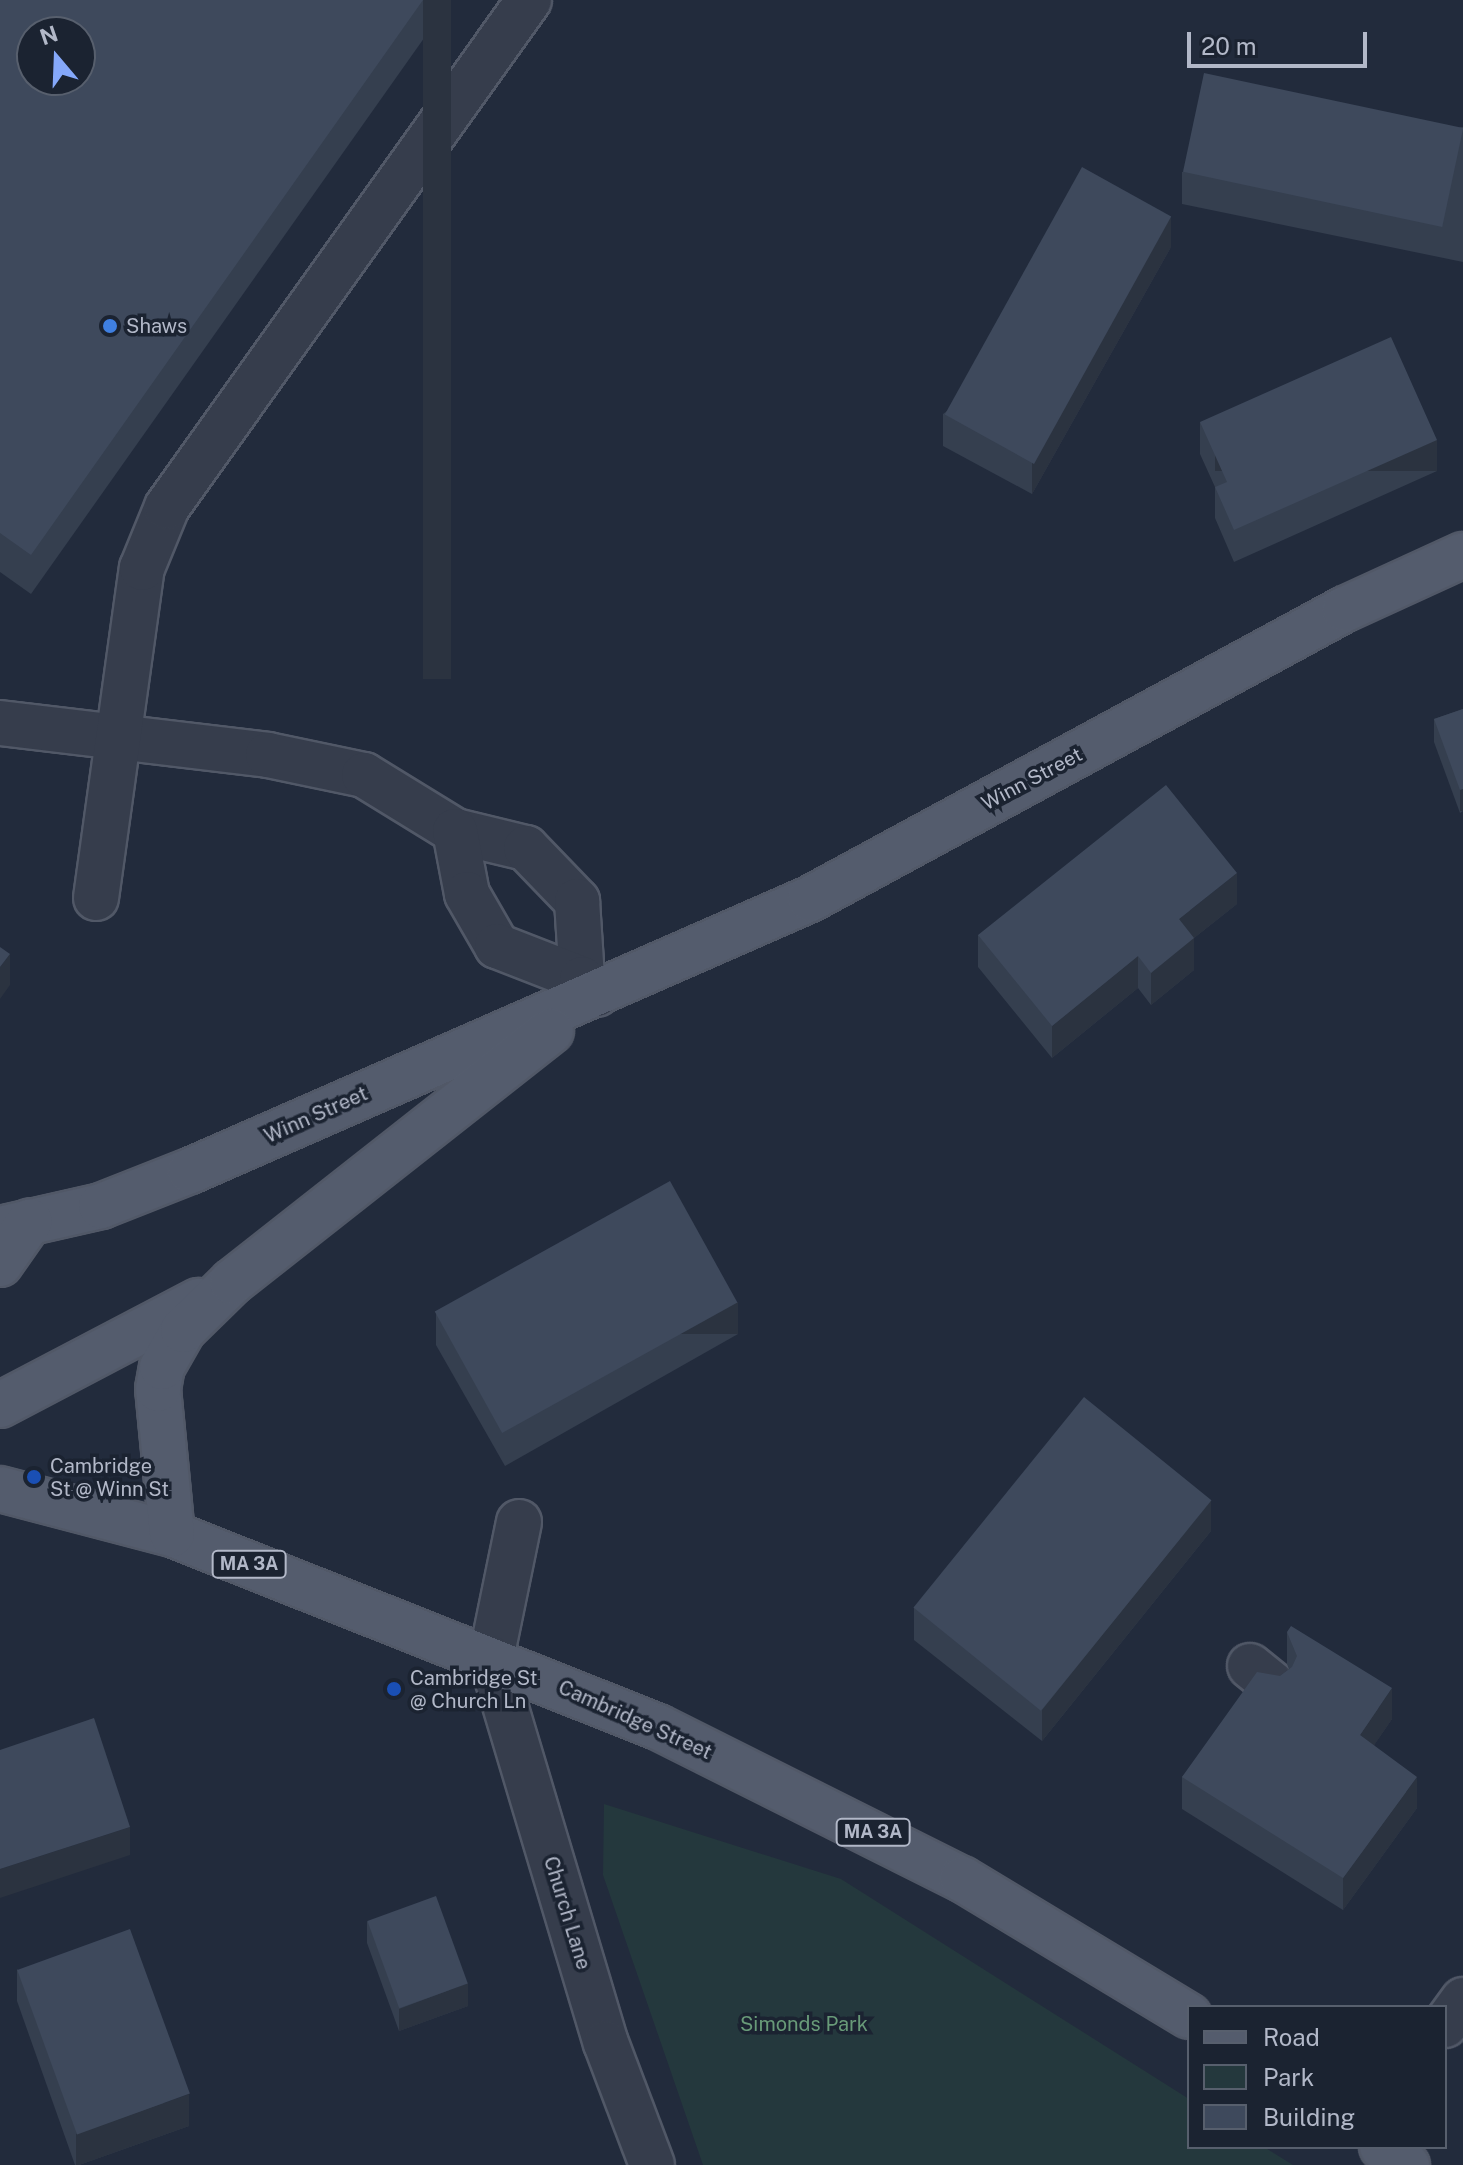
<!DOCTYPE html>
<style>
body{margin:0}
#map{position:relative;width:1463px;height:2165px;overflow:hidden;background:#222b3c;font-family:"Public Sans",sans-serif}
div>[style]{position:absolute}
.green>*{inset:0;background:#24383d}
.roads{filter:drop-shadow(2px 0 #515867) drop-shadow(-2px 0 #515867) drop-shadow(0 2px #515867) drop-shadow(0 -2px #515867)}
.minor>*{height:44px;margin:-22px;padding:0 22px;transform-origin:22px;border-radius:22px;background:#363d4c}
.major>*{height:44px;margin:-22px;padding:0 22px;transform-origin:22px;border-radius:22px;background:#545c6d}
.wall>*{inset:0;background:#353f4f}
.shaded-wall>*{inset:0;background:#2b3340;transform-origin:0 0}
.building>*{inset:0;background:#3e495c;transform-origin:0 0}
.dots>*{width:22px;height:22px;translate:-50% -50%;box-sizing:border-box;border:4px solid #1b2331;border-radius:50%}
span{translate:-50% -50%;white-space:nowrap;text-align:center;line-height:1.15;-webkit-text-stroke:7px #1b2331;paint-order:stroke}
.shield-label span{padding:2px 6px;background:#1b2331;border:2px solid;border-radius:6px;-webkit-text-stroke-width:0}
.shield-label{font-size:18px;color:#b2b8c8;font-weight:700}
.poi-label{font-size:20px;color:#b2b8c8}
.left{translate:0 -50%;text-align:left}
.street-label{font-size:20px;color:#b2b8c8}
.park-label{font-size:20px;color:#689a78}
.legend{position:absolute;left:1187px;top:2005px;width:260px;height:144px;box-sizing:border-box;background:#1b2331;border:2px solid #575f6d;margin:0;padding:10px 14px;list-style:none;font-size:24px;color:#b2b8c8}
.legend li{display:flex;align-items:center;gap:16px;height:40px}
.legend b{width:40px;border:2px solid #575f6d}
.north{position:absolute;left:16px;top:16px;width:80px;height:80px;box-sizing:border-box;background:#1b2331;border:2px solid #575f6d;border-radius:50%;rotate:341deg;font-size:22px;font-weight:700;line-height:32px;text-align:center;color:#b2b8c8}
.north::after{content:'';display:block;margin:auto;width:28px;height:36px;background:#85a8fa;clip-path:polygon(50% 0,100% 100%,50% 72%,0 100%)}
.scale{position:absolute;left:1187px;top:32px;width:180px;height:36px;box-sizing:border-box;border:4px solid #b2b8c8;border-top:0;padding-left:10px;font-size:24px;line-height:28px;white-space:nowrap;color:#b2b8c8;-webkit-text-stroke:6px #1b2331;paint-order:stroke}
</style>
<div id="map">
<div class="green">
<i style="clip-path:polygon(604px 1804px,841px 1879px,1189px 2099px,1189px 2147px,1264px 2147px,1293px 2165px,703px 2165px,603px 1875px)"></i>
</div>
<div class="roads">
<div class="minor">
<i style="left:0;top:723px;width:270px;rotate:6.8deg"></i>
<i style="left:268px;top:755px;width:98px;rotate:11.8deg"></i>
<i style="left:364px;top:775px;width:107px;rotate:31.6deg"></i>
<i style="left:455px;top:831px;width:73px;rotate:13.5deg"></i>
<i style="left:526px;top:848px;width:74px;rotate:46.1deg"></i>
<i style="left:577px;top:901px;width:78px;rotate:86.3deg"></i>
<i style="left:455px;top:831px;width:64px;rotate:79.2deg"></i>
<i style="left:467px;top:894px;width:60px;rotate:60deg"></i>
<i style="left:497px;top:946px;width:91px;rotate:21.2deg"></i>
<i style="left:582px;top:979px;width:21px;rotate:45deg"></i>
<i style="left:96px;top:898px;width:333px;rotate:-82.1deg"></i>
<i style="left:142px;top:568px;width:66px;rotate:-67.7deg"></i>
<i style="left:167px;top:507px;width:623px;rotate:-54.47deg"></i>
<i style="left:519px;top:1522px;width:139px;rotate:101.6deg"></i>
<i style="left:491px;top:1658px;width:402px;rotate:73.4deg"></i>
<i style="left:606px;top:2043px;width:130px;rotate:69.3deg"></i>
<i style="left:1250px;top:1666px;width:28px;rotate:39deg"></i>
<i style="left:1445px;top:2025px;width:31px;rotate:-54deg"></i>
</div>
<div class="major">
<i style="left:0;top:1229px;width:104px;rotate:-12.8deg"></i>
<i style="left:101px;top:1206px;width:96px;rotate:-21.5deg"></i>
<i style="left:190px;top:1171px;width:677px;rotate:-23.69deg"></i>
<i style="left:810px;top:899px;width:609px;rotate:-28.46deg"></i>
<i style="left:1345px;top:609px;width:130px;rotate:-24.6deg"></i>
<i style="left:0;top:1264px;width:52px;rotate:-55.1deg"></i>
<i style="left:0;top:1405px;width:224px;rotate:-27.7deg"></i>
<i style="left:0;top:1489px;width:178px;rotate:14.7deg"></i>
<i style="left:172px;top:1534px;width:523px;rotate:21.66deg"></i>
<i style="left:658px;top:1727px;width:340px;rotate:26.6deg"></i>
<i style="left:962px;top:1879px;width:265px;rotate:31.1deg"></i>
<i style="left:172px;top:1534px;width:146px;rotate:-95.5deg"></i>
<i style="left:158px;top:1389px;width:22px;rotate:-80deg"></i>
<i style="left:162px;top:1367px;width:43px;rotate:-60.4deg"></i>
<i style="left:183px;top:1330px;width:69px;rotate:-44.4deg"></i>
<i style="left:232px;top:1282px;width:406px;rotate:-38.2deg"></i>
<i style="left:1382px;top:2147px;width:31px;rotate:36deg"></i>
</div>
</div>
<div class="wall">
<i style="clip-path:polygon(0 0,451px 0,31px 594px,0 572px)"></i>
<i style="clip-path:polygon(1463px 127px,1463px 262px,1182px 204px,1182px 172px)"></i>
<i style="clip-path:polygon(1171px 247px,1032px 494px,943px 446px,943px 414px)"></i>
<i style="clip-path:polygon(1200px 422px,1437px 471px,1234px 562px,1215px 518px,1215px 487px,1200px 454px)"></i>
<i style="clip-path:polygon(1463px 709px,1463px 811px,1460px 813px,1434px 742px,1434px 719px)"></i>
<i style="clip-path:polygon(1237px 904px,1194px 938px,1194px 970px,1151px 1005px,1138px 988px,1052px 1058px,978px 967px,978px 935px)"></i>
<i style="clip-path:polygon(436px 1314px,738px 1334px,505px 1466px,436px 1345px)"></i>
<i style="clip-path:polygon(1211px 1531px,1042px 1741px,914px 1640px,914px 1608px)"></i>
<i style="clip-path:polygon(1287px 1632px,1392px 1719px,1374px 1745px,1417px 1808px,1343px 1910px,1182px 1809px,1182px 1777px,1280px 1676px,1289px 1669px,1287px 1664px)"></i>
<i style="clip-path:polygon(367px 1921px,468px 2006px,399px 2031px,367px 1943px)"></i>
<i style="clip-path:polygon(17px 1969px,189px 2126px,79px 2165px,75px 2165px,17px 2001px)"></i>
</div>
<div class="shaded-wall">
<i style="left:423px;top:0;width:28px;height:679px"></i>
<i style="clip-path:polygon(1171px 216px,1171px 247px,1032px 494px,1032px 463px)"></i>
<i style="left:1437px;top:440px;width:31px;height:222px;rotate:90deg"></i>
<i style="left:1463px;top:789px;width:22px;height:3px;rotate:90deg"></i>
<i style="clip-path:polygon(1237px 873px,1237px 904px,1194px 938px,1194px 970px,1151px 1005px,1151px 973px,1179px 919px)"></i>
<i style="clip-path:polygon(10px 954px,10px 985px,0 999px,0 967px)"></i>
<i style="clip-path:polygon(1138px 956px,1138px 988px,1052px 1058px,1052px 1026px)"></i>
<i style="left:738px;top:1302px;width:32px;height:268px;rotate:90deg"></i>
<i style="clip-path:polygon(1211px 1500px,1211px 1531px,1042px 1741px,1042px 1710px)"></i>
<i style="clip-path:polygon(1392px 1688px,1392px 1719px,1360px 1766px,1360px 1735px)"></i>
<i style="clip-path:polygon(1417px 1777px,1417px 1808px,1343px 1910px,1343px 1878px)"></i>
<i style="clip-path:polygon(130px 1827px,130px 1855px,0 1898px,0 1869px)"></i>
<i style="clip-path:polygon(468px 1983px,468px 2006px,399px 2031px,399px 2009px)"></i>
<i style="clip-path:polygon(189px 2094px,189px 2126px,79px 2165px,76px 2165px,76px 2134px)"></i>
</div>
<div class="building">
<i style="clip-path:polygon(evenodd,0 0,423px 0,31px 555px,0 533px,0 0,32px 32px,80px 32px,80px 80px,32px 80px,32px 32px)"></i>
<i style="left:1204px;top:73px;width:265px;height:101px;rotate:12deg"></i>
<i style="left:1082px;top:167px;width:102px;height:283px;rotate:29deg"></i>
<i style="clip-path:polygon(1391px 337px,1437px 440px,1234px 530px,1215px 487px,1227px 482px,1200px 422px)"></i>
<i style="clip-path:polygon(1463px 709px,1463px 789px,1460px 790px,1434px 719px)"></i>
<i style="clip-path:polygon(1166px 785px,1237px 873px,1179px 919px,1194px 938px,1151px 973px,1138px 956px,1052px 1026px,978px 935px)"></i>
<i style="clip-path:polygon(0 947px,10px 954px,0 967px)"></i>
<i style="left:670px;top:1181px;width:139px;height:269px;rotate:61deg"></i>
<i style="left:1084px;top:1397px;width:164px;height:271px;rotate:39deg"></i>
<i style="clip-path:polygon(1291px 1626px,1392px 1688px,1360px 1735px,1417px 1777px,1343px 1878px,1182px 1777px,1257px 1672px,1280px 1676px,1292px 1667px,1297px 1656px,1287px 1632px)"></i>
<i style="clip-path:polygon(94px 1718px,130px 1827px,0 1869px,0 1750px)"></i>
<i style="left:436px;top:1896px;width:93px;height:73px;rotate:70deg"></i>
<i style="left:130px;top:1929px;width:175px;height:120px;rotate:70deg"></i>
</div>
<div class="dots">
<i style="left:110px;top:326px;background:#3f7fe0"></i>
<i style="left:34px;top:1477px;background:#1a4fb4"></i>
<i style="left:394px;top:1689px;background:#1a4fb4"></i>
</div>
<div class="shield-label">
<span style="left:249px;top:1564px">MA 3A</span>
<span style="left:873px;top:1832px">MA 3A</span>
</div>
<div class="poi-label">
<span class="left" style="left:126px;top:326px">Shaws</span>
<span class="left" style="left:50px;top:1478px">Cambridge<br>St @ Winn St</span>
<span class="left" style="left:410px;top:1690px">Cambridge St<br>@ Church Ln</span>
</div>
<div class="street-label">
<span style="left:1032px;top:779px;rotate:-28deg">Winn Street</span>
<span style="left:316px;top:1115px;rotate:-24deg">Winn Street</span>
<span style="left:635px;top:1720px;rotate:24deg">Cambridge Street</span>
<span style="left:567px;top:1913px;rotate:73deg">Church Lane</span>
</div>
<div class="park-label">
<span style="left:804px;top:2024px">Simonds Park</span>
</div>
<ul class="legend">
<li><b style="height:10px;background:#545c6d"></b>Road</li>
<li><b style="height:22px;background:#24383d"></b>Park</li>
<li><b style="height:22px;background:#3e495c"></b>Building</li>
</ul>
<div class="north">N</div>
<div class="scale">20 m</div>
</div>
